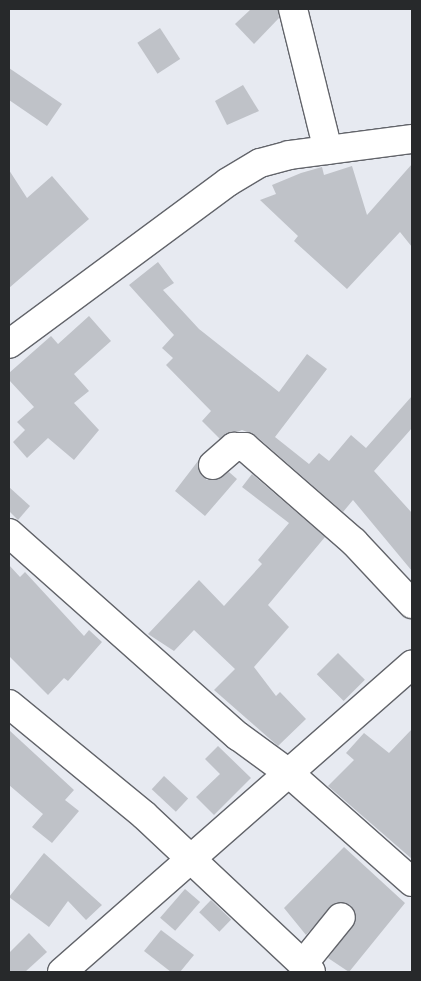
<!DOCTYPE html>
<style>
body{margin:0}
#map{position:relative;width:421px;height:981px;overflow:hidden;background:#e7eaf1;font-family:"Roboto Serif",serif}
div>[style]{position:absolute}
.building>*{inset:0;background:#bfc2c8;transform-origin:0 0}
.roads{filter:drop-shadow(1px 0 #62646a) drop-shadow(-1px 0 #62646a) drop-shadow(0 1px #62646a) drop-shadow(0 -1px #62646a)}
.minor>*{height:28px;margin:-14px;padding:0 14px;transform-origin:14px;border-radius:14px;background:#fff}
span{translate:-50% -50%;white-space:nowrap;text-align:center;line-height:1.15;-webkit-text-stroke:4px #f5f8fe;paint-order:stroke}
.frame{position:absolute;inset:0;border:10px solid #27292b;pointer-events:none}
</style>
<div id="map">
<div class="building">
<i style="clip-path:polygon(251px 9px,278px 9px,279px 18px,254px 44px,235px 24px)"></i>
<i style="left:160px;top:28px;width:37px;height:27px;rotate:57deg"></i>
<i style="clip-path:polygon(9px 68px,62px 104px,47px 126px,9px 100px)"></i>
<i style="clip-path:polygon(243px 85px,259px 111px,227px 125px,215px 101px)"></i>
<i style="clip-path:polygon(412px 164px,412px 247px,400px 232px,347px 289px,294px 241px,298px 236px,260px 200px,276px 194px,272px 185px,301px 173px,322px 167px,324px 175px,352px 166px,367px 215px)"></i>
<i style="clip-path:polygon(9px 170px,27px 198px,52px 176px,89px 219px,9px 288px)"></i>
<i style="clip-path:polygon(158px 262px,174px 283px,163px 290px,199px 329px,279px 392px,307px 354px,327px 369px,275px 437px,309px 464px,319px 453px,329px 461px,351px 435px,366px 448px,412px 396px,412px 428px,374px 471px,412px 513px,412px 571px,353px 500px,343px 512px,255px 435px,242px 430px,220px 439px,202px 421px,211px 411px,166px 365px,173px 358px,162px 348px,174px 335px,129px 285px)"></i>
<i style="clip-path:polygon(89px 316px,111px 341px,74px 374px,89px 391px,74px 403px,99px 430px,74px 460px,48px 438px,27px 458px,13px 442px,25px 430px,17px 422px,34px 407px,9px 380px,9px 373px,51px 336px,58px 344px)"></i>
<i style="clip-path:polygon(198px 461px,201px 475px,207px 480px,216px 480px,229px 472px,237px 479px,205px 516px,175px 491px)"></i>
<i style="clip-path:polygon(252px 474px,325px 537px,268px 605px,289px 627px,254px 667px,276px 696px,280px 692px,306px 719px,278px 746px,214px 690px,235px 669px,194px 630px,174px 651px,148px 634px,199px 580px,224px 606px,262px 564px,258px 560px,289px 523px,242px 487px)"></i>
<i style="clip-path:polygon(9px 487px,30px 506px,18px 520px,9px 511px)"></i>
<i style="clip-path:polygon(9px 565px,20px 577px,25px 572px,84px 636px,89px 630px,102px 642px,68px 681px,64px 678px,48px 695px,9px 656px)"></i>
<i style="left:338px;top:653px;width:38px;height:30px;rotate:45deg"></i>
<i style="clip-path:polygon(412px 729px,412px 859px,328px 786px,354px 760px,346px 753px,364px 733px,389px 753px)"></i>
<i style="clip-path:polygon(9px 730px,74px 790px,65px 800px,79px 811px,52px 843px,32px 827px,43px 814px,9px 785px)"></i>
<i style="clip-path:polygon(218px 746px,251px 778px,214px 815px,196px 797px,220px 774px,205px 759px)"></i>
<i style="left:164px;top:776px;width:33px;height:18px;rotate:43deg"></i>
<i style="clip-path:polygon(344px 847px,405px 903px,349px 972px,328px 958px,356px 920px,351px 905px,335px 903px,306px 935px,284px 908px)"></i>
<i style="clip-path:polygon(44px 853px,102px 905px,86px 920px,68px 901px,49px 927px,9px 897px)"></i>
<i style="left:185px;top:889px;width:20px;height:38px;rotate:41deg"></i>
<i style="left:211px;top:900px;width:28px;height:17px;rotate:44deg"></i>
<i style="clip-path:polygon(161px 930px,194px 955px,180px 972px,171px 972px,144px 951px)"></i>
<i style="clip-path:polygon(29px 933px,47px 952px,25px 972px,9px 972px,9px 953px)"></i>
</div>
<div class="roads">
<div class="minor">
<i style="left:293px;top:9px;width:145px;rotate:76.1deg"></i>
<i style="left:9px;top:344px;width:272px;rotate:-36.5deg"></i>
<i style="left:228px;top:182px;width:37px;rotate:-31deg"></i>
<i style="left:260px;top:163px;width:30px;rotate:-15deg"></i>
<i style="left:289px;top:155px;width:124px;rotate:-7.4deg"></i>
<i style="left:213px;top:465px;width:28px;rotate:-41deg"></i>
<i style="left:234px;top:447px;width:11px"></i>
<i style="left:245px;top:447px;width:145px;rotate:41.1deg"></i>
<i style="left:354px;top:542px;width:85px;rotate:46.9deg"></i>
<i style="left:9px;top:533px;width:306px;rotate:41.6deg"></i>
<i style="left:238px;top:736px;width:64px;rotate:36.2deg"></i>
<i style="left:290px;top:774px;width:163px;rotate:41.5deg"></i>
<i style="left:9px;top:704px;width:175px;rotate:39.4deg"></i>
<i style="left:144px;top:815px;width:229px;rotate:43.2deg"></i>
<i style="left:303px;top:964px;width:60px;rotate:-51deg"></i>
<i style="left:62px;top:972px;width:466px;rotate:-41.3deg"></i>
</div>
</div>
<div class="frame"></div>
</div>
